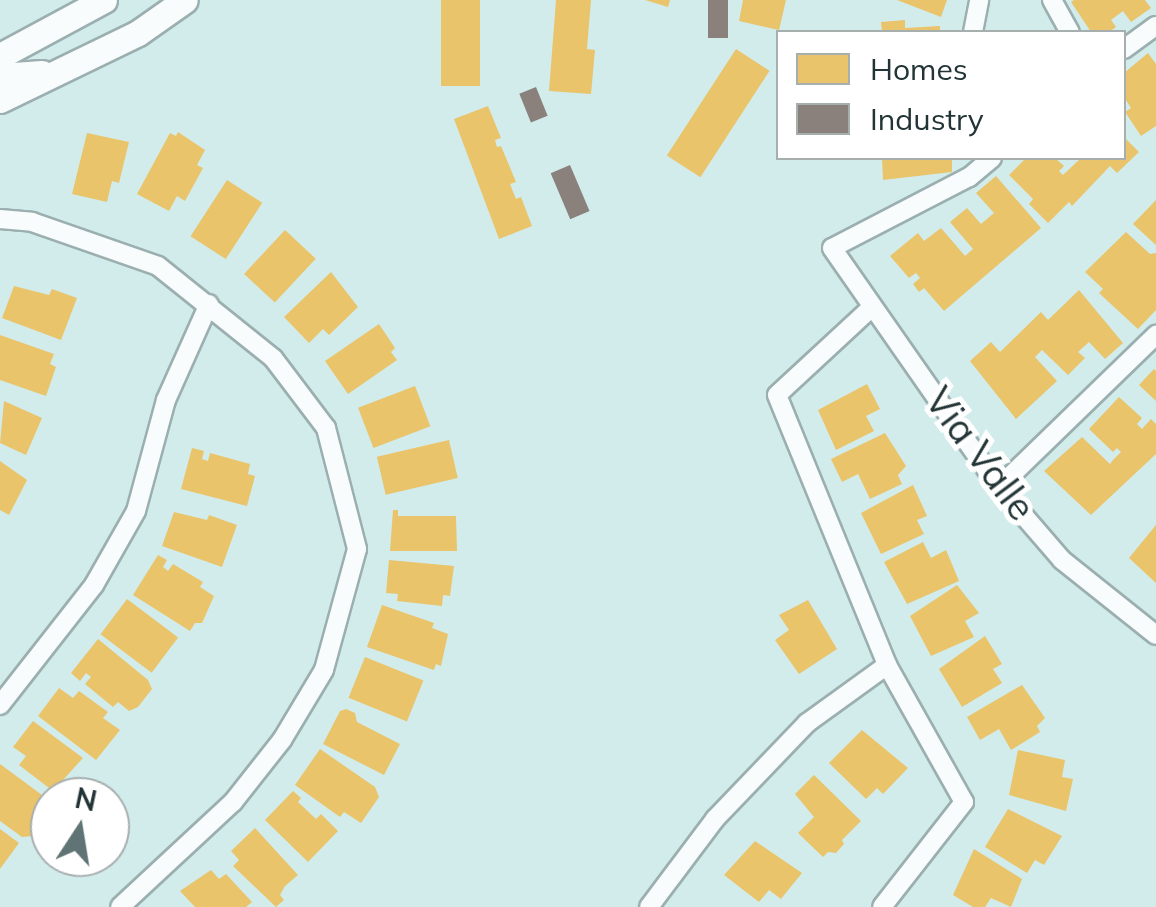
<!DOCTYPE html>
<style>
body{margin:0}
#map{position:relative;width:1156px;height:907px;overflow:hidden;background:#d2ecec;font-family:Mulish,sans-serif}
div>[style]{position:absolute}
.homes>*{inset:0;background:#e9c46a;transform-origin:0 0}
.industry>*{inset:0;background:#8a817c;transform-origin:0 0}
.roads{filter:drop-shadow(2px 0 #9bafb0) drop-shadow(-2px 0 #9bafb0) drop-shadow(0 2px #9bafb0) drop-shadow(0 -2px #9bafb0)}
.street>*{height:18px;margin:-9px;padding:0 9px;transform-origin:9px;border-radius:9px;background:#f8fcfc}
.secondary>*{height:25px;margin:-12.5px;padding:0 12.5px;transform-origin:12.5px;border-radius:12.5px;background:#f8fcfc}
span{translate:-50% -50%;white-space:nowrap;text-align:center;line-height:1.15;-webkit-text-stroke:10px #fff;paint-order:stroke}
.street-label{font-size:38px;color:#223435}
.legend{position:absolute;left:776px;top:30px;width:350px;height:130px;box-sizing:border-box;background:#fff;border:2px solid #a7aeae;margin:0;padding:12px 18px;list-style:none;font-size:30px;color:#223435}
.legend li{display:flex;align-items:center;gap:20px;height:50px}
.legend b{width:50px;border:2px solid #a7aeae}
.north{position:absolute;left:30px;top:777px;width:100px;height:100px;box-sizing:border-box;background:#fff;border:2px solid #a7aeae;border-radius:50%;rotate:12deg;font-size:28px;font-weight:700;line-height:40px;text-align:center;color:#223435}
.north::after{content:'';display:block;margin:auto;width:35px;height:45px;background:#607475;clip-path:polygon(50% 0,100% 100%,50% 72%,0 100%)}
</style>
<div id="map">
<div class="homes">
<i style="left:441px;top:0;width:39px;height:86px"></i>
<i style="clip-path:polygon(556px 0,591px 0,587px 49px,595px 50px,591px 94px,549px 91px)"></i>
<i style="clip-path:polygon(645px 0,670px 0,668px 7px)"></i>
<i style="clip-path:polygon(743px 0,786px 0,779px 30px,739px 21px)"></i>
<i style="clip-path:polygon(897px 0,947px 0,941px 17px)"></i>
<i style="clip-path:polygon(1074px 0,1145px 0,1151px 8px,1131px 22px,1123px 11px,1111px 20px,1116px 27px,1109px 32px,1091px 32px,1071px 2px)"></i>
<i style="clip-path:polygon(905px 20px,905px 28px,940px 26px,940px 32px,882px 32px,881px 22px)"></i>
<i style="left:736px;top:49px;width:40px;height:127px;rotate:33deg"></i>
<i style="clip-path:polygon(1148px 53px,1156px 64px,1156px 126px,1141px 136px,1125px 112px,1131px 108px,1124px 97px,1124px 73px)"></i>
<i style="clip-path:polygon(488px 106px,501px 138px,495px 140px,497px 147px,501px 146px,516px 182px,510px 184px,516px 199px,521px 197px,532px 226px,499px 239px,454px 119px)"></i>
<i style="clip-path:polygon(178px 132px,205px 150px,197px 165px,203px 168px,185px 201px,177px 196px,169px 211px,137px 194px,170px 133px,176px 136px)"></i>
<i style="clip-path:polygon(87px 133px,129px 142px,119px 183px,112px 181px,107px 202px,72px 194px)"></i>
<i style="clip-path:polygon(1124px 137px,1139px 152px,1117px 173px,1110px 166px,1072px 206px,1069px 202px,1048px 223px,1029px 204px,1033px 199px,1009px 175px,1026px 158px,1055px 158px,1064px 166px,1059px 171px,1063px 175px,1081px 158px,1124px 158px)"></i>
<i style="clip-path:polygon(882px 158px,952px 158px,952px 172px,883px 180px)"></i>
<i style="clip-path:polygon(996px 176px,1041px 228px,944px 311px,924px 288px,919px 292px,913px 284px,920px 278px,916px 273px,909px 278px,890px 256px,918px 233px,924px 241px,941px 228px,965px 256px,973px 249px,950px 222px,967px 208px,981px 224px,994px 213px,976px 193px)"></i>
<i style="left:227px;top:180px;width:42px;height:67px;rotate:33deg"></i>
<i style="clip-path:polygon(1156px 200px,1156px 245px,1133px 224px)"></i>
<i style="left:285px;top:230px;width:42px;height:60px;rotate:43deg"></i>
<i style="clip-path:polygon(1126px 232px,1150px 254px,1156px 253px,1156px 310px,1138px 329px,1099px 293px,1103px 289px,1085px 272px)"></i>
<i style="clip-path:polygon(331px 272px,358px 307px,329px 335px,323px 329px,309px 343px,284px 317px)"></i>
<i style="clip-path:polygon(14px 286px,49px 295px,52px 289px,77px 298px,61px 340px,2px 318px)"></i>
<i style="clip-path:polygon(1079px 290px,1123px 343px,1105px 359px,1089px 342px,1078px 352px,1085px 358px,1068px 375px,1042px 350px,1035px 357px,1057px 381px,1016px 419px,970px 361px,991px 342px,1000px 352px,1041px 312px,1048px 320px)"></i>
<i style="clip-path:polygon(379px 324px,395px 348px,391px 352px,397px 360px,348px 394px,325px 361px)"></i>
<i style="clip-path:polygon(0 335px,54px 354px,50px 364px,56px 367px,46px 396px,0 380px)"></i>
<i style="clip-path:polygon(1154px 369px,1156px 371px,1156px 401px,1139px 385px)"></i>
<i style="clip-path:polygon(867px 384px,880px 409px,866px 416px,874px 431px,836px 450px,818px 410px)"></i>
<i style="left:415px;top:386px;width:43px;height:61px;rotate:69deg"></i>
<i style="clip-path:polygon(1119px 397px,1142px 418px,1137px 424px,1142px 429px,1151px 419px,1156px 424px,1156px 454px,1091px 515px,1044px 471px,1082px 437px,1110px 464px,1113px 460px,1121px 452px,1117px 448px,1113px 452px,1089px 429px)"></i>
<i style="clip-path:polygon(4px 401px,42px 418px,26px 455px,0 443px)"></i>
<i style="clip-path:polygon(885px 433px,906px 466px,898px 475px,902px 484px,870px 499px,858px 474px,842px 482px,831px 459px)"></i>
<i style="left:449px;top:440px;width:39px;height:74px;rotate:77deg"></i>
<i style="clip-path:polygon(192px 448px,204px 451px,202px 459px,208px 461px,210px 453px,250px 464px,248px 474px,255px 476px,247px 506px,181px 489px)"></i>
<i style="clip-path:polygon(0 461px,27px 480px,9px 515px,0 510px)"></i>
<i style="clip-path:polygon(913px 485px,927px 516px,917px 520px,924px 534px,881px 554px,861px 513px)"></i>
<i style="clip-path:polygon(393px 510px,398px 510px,398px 516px,456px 516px,457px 551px,390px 551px)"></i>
<i style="clip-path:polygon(174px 512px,207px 520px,209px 515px,237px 525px,222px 567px,162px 546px)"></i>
<i style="clip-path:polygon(1156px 525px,1156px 583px,1129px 558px)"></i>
<i style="clip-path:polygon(923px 542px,931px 558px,946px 550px,959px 581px,907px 604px,884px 562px)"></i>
<i style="clip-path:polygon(158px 555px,167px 560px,163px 567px,168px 571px,173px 564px,203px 582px,200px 587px,214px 596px,202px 623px,195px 623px,190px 631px,133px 595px)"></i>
<i style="clip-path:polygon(389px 560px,454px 566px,450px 596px,443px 595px,442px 606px,397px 601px,398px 594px,386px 593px)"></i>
<i style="clip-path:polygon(957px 585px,979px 613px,965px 621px,974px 637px,931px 656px,910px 616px)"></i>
<i style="left:127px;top:599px;width:64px;height:44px;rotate:37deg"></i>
<i style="clip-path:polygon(808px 600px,837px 649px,799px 674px,775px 640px,789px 630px,779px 615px)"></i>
<i style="clip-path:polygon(382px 605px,434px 623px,432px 628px,448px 634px,441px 666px,436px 664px,434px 670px,367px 647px)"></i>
<i style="clip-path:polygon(985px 636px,1002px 664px,993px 669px,1002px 683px,962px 707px,939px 669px)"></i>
<i style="clip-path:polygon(98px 639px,148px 680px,152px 689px,138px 707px,129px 711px,118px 702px,113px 707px,85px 684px,91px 677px,86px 673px,80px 681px,71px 673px)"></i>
<i style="left:365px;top:657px;width:63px;height:44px;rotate:22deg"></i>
<i style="clip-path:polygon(1022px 685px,1045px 718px,1037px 726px,1040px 732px,1011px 750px,999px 729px,980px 740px,967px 717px)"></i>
<i style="clip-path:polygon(59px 688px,73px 698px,79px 691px,108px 712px,103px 718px,120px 730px,96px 760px,38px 716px)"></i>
<i style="clip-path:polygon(346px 709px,355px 713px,357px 722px,400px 744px,384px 775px,323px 744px,340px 711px)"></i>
<i style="clip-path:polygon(33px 721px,83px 758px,53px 791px,19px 765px,26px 756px,13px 747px)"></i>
<i style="clip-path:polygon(862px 730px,908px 768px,883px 794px,877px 788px,866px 799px,829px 763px)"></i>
<i style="clip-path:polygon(320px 749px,375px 787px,379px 797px,361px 823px,344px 812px,340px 817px,295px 785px)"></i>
<i style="clip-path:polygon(1018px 750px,1065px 760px,1062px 777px,1073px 779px,1066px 811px,1009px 795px)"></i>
<i style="clip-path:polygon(0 764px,42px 795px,38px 801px,50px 810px,32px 836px,22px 837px,0 821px)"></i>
<i style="clip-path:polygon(814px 775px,861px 821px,842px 840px,844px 844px,836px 853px,828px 852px,823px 857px,798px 833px,814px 817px,795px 794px)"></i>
<i style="clip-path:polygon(293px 791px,301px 798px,298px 802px,316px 819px,321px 814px,338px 831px,308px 862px,265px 820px)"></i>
<i style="clip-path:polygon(1008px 809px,1062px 836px,1044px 865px,1035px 860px,1027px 873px,985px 847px)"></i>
<i style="clip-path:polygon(255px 828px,298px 875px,285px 886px,280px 895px,284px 900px,276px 907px,233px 866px,239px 860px,231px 851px)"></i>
<i style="clip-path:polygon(0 829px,19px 843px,0 869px)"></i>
<i style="clip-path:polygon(755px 841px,802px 873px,781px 899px,769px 890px,759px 902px,724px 875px)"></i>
<i style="clip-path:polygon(974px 849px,1022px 879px,1011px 907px,991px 898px,985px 907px,973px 907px,953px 895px)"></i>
<i style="clip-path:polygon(211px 870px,219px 879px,226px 874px,252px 902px,246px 907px,195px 907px,180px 891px)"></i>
</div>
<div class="industry">
<i style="left:708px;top:0;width:20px;height:38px"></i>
<i style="left:536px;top:87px;width:31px;height:18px;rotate:68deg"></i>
<i style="left:570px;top:165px;width:50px;height:21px;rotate:67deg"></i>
</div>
<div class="roads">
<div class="street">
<i style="left:1052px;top:0;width:37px;rotate:61deg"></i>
<i style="left:973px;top:32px;width:33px;rotate:-79deg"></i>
<i style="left:1124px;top:49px;width:39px;rotate:-36deg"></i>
<i style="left:992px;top:158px;width:30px;rotate:140deg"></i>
<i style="left:969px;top:177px;width:154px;rotate:152.6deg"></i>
<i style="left:832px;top:248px;width:292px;rotate:55.1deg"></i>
<i style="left:999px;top:487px;width:96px;rotate:49.2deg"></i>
<i style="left:1062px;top:560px;width:120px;rotate:38.6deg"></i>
<i style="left:0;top:219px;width:32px;rotate:5deg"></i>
<i style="left:32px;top:222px;width:133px;rotate:19.2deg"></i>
<i style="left:158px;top:266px;width:147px;rotate:38.7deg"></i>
<i style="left:273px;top:358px;width:88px;rotate:52.9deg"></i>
<i style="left:326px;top:428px;width:125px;rotate:75.6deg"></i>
<i style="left:357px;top:549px;width:125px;rotate:105.3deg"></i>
<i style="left:324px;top:670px;width:82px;rotate:121deg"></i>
<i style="left:282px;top:740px;width:79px;rotate:128.3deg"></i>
<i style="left:233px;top:802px;width:154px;rotate:137.1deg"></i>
<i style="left:872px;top:307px;width:129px;rotate:137.2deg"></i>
<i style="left:777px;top:395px;width:292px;rotate:67.8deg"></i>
<i style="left:887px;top:665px;width:157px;rotate:60.7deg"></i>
<i style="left:964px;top:802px;width:133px;rotate:128deg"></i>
<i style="left:999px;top:487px;width:219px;rotate:-44.1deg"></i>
<i style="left:0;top:705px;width:152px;rotate:-51.9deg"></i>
<i style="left:94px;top:585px;width:85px;rotate:-60.4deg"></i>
<i style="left:136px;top:511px;width:115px;rotate:-74.9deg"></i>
<i style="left:166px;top:400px;width:105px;rotate:-65.9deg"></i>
<i style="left:649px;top:907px;width:110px;rotate:-53.1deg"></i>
<i style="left:715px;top:819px;width:133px;rotate:-46.2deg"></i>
<i style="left:807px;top:723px;width:99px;rotate:-35.9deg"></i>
</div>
<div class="secondary">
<i style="left:0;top:56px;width:118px;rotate:-28.3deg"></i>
<i style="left:0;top:76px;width:42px;rotate:-4.1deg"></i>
<i style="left:0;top:100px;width:153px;rotate:-25.9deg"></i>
<i style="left:138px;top:33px;width:57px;rotate:-35.1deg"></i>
</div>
</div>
<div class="street-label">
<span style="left:980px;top:454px;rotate:53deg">Via Valle</span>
</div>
<ul class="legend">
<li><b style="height:28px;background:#e9c46a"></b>Homes</li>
<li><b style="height:28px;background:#8a817c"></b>Industry</li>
</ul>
<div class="north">N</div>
</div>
